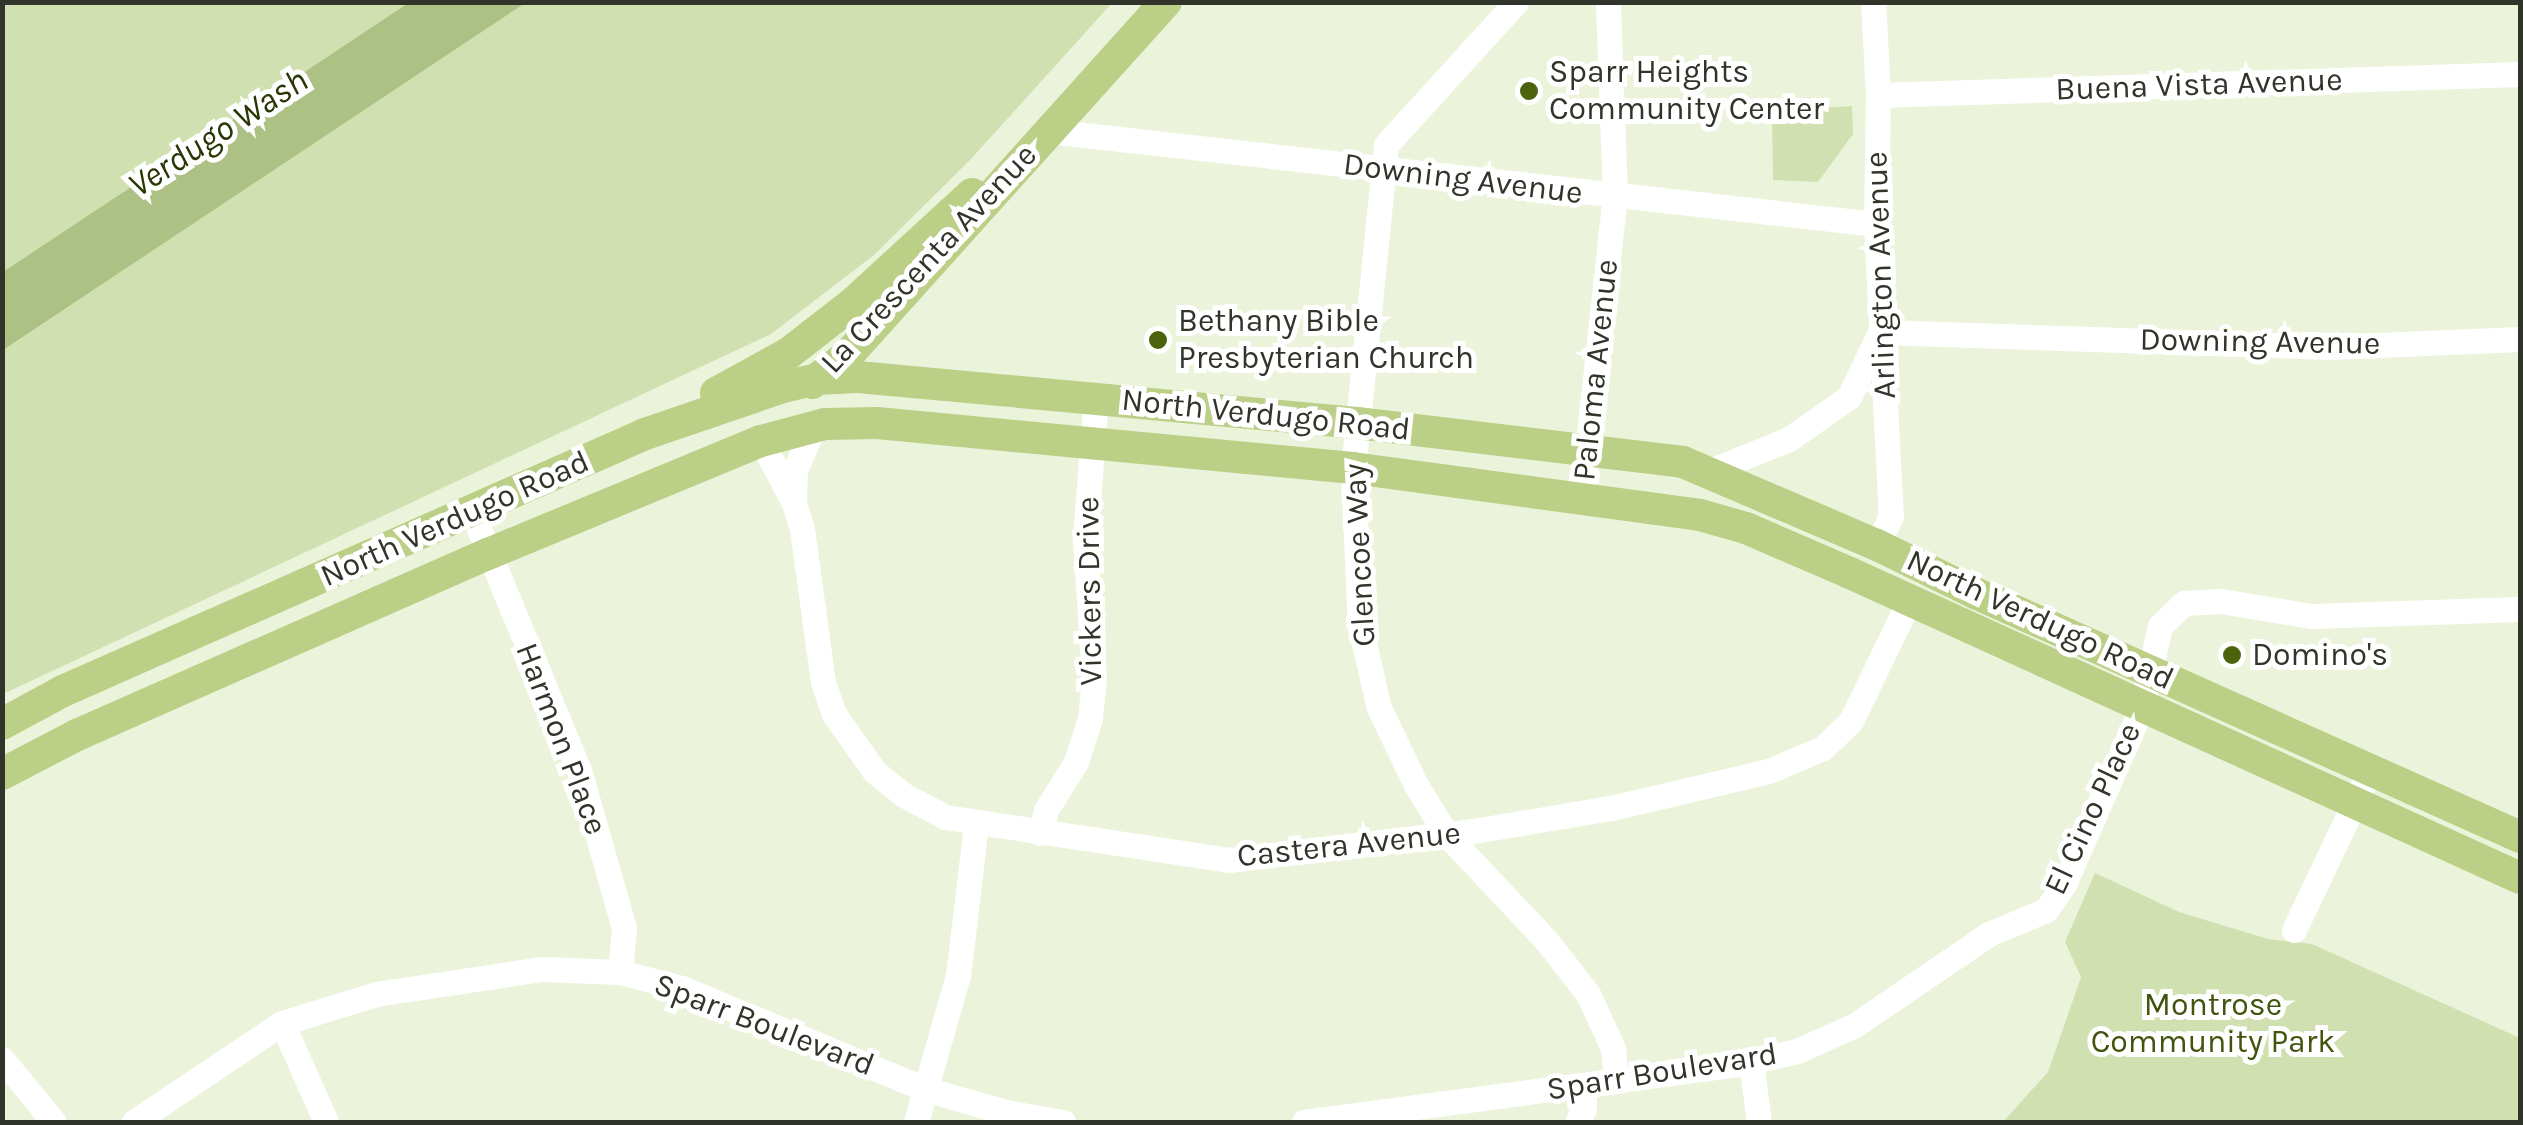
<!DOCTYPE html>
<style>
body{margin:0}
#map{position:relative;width:2523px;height:1125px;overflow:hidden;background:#ebf4db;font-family:Karla,sans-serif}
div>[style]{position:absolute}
.green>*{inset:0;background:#d0e0b0}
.water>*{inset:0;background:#acc183}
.minor>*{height:25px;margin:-12.5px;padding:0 12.5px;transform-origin:12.5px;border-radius:12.5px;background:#fff}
.major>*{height:32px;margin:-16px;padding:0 16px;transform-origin:16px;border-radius:16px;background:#bbcf87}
.dots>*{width:28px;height:28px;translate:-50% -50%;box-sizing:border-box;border:5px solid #fff;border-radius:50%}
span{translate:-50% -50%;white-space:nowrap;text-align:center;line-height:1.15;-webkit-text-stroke:10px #fff;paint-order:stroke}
.poi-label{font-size:32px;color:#31342b}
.left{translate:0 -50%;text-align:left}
.street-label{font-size:32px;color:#31342b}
.park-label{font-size:32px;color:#42540e}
.water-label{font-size:35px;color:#293605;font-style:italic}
.frame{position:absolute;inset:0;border:5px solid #31342b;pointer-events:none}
</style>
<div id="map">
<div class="green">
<i style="clip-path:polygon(3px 3px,1112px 3px,970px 160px,874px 255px,771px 334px,3px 694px)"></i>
<i style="clip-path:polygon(1852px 106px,1853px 134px,1818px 182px,1773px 180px,1772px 111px)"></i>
<i style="clip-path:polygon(2095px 873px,2179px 912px,2268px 939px,2312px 944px,2520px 1038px,2520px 1122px,2003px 1122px,2048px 1072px,2081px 977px,2065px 942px)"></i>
</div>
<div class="water">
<i style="clip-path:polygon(410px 2px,525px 3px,3px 350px,3px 272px)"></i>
</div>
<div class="minor">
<i style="left:1516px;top:2px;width:193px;rotate:132.3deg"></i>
<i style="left:1386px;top:145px;width:325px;rotate:95.8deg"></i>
<i style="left:1353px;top:468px;width:158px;rotate:87.5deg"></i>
<i style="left:1360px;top:626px;width:84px;rotate:77deg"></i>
<i style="left:1379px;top:708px;width:85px;rotate:64.3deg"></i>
<i style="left:1416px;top:785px;width:57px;rotate:58.5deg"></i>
<i style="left:1446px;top:834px;width:146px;rotate:46.7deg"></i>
<i style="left:1546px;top:940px;width:68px;rotate:52.1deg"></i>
<i style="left:1588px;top:994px;width:60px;rotate:65.2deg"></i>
<i style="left:1613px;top:1048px;width:33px;rotate:85deg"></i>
<i style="left:1873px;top:2px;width:93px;rotate:86.9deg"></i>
<i style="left:1878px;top:95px;width:129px;rotate:90.9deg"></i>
<i style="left:1876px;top:224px;width:292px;rotate:87.1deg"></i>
<i style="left:1891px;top:516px;width:32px;rotate:116deg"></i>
<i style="left:1878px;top:95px;width:642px;rotate:-1.87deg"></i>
<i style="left:1049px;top:131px;width:832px;rotate:6.42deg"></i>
<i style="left:761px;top:441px;width:70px;rotate:62deg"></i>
<i style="left:794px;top:503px;width:27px;rotate:73deg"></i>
<i style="left:802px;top:529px;width:154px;rotate:82.2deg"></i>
<i style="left:823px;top:682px;width:34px;rotate:71deg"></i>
<i style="left:834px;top:714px;width:70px;rotate:54.9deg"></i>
<i style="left:874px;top:771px;width:36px;rotate:39deg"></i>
<i style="left:902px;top:794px;width:49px;rotate:28.1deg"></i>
<i style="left:945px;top:817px;width:287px;rotate:8.6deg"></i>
<i style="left:1229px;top:860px;width:246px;rotate:-6.8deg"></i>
<i style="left:1473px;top:831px;width:140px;rotate:-9.5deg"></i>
<i style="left:1611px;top:808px;width:162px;rotate:-13.2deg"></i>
<i style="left:1769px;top:771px;width:59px;rotate:-23.1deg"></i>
<i style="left:1823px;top:748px;width:39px;rotate:-44deg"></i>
<i style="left:1851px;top:721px;width:133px;rotate:-64.2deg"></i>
<i style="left:1707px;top:472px;width:88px;rotate:-21.9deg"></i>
<i style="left:1789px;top:439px;width:73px;rotate:-35deg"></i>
<i style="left:1849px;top:397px;width:72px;rotate:-64.5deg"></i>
<i style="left:1880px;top:332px;width:450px;rotate:1.9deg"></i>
<i style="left:2330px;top:347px;width:190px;rotate:-2.4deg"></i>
<i style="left:794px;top:498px;width:28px;rotate:-88deg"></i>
<i style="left:795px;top:470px;width:48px;rotate:-66.6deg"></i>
<i style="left:1582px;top:498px;width:304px;rotate:-83.8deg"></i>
<i style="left:1615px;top:196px;width:194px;rotate:-92.1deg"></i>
<i style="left:472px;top:512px;width:279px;rotate:67.5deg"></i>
<i style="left:579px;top:770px;width:164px;rotate:74.1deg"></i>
<i style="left:624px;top:928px;width:44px;rotate:95.2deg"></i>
<i style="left:1040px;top:833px;width:24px;rotate:-75deg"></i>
<i style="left:1046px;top:810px;width:57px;rotate:-58deg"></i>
<i style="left:1076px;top:762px;width:46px;rotate:-72.3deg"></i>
<i style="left:1090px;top:718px;width:40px;rotate:-84.3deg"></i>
<i style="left:1094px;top:678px;width:140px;rotate:-93.7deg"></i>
<i style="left:1085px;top:538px;width:140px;rotate:-85.5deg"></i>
<i style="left:2294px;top:930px;width:179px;rotate:-64.6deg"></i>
<i style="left:282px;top:1023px;width:108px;rotate:66deg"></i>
<i style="left:2px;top:1059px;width:82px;rotate:50.5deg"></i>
<i style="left:1751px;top:1062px;width:61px;rotate:82.4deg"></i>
<i style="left:134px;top:1122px;width:178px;rotate:-33.8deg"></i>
<i style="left:282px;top:1023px;width:98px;rotate:-17.1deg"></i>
<i style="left:376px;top:994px;width:168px;rotate:-8.6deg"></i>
<i style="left:542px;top:969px;width:78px;rotate:2.2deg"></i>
<i style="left:620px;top:972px;width:64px;rotate:14.5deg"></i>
<i style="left:682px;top:988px;width:263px;rotate:22.6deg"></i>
<i style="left:925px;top:1089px;width:83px;rotate:16deg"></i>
<i style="left:1005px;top:1112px;width:59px;rotate:9.8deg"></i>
<i style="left:916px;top:1122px;width:152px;rotate:-74deg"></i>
<i style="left:958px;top:976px;width:153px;rotate:-83.2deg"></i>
<i style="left:1304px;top:1122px;width:451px;rotate:-7.6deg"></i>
<i style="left:1751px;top:1062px;width:47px;rotate:-13.4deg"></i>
<i style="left:1797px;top:1051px;width:64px;rotate:-24.1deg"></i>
<i style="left:1855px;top:1025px;width:162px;rotate:-34.2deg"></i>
<i style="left:1989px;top:934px;width:62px;rotate:-22.8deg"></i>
<i style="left:2046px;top:910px;width:32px;rotate:-55deg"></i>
<i style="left:2064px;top:884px;width:193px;rotate:-66.2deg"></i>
<i style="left:2142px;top:707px;width:83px;rotate:-77.5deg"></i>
<i style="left:2160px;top:626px;width:33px;rotate:-44deg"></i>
<i style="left:2184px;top:603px;width:37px;rotate:-3deg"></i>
<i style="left:2221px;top:601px;width:92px;rotate:9.4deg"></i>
<i style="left:2312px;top:616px;width:208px;rotate:-1.9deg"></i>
<i style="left:1577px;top:1122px;width:15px;rotate:-62deg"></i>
<i style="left:1584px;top:1109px;width:24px;rotate:-90deg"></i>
</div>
<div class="major">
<i style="left:812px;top:383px;width:46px;rotate:-37.9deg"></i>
<i style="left:848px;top:355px;width:475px;rotate:-48deg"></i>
<i style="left:716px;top:393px;width:83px;rotate:-28.7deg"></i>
<i style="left:789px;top:353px;width:80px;rotate:-37.9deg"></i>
<i style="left:852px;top:304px;width:163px;rotate:-42.5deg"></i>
<i style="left:2px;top:724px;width:69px;rotate:-28.4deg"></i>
<i style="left:63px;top:691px;width:636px;rotate:-23.83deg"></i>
<i style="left:645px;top:434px;width:146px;rotate:-18.8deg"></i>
<i style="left:783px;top:387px;width:35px;rotate:-13deg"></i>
<i style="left:817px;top:379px;width:41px;rotate:-2.8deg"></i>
<i style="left:858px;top:377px;width:501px;rotate:5.27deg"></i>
<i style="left:1357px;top:423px;width:328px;rotate:6.8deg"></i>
<i style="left:1683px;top:462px;width:211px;rotate:23.2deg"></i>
<i style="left:1877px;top:545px;width:109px;rotate:26.1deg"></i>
<i style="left:1975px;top:593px;width:597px;rotate:24.12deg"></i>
<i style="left:2px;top:774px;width:85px;rotate:-27.5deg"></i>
<i style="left:77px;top:735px;width:449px;rotate:-23.8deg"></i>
<i style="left:488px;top:554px;width:295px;rotate:-22.5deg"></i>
<i style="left:761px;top:441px;width:66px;rotate:-14.9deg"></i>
<i style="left:825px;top:424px;width:52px;rotate:-1.1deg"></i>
<i style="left:877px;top:423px;width:478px;rotate:5.4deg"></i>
<i style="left:1353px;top:468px;width:350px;rotate:7.7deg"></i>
<i style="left:1700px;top:515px;width:48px;rotate:15.8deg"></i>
<i style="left:1746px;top:528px;width:113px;rotate:23.4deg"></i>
<i style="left:1850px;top:573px;width:736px;rotate:24.48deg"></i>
</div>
<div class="dots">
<i style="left:1529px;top:91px;background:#4d620d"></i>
<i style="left:1158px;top:340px;background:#4d620d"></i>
<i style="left:2232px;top:655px;background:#4d620d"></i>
</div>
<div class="poi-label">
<span class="left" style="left:1549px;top:91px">Sparr Heights<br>Community Center</span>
<span class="left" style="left:1178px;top:340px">Bethany Bible<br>Presbyterian Church</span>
<span class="left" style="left:2252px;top:655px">Domino's</span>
</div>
<div class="street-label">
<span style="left:2199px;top:85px;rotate:-2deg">Buena Vista Avenue</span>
<span style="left:1463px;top:179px;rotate:7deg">Downing Avenue</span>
<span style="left:929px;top:259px;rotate:-47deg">La Crescenta Avenue</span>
<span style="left:1881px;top:275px;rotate:-92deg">Arlington Avenue</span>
<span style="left:2260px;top:342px;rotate:1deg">Downing Avenue</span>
<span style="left:1596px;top:370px;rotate:-84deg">Paloma Avenue</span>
<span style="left:1266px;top:415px;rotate:6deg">North Verdugo Road</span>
<span style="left:455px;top:519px;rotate:-24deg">North Verdugo Road</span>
<span style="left:1360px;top:555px;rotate:-93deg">Glencoe Way</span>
<span style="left:1090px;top:591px;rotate:-91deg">Vickers Drive</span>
<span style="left:2040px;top:620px;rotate:25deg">North Verdugo Road</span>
<span style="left:561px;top:739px;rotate:69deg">Harmon Place</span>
<span style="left:2093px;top:809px;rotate:-65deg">El Cino Place</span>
<span style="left:1349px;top:845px;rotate:-6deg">Castera Avenue</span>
<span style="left:764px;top:1025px;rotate:21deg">Sparr Boulevard</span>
<span style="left:1662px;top:1072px;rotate:-9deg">Sparr Boulevard</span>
</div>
<div class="park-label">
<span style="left:2213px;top:1024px">Montrose<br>Community Park</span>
</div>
<div class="water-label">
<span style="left:218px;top:133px;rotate:-33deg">Verdugo Wash</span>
</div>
<div class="frame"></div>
</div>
